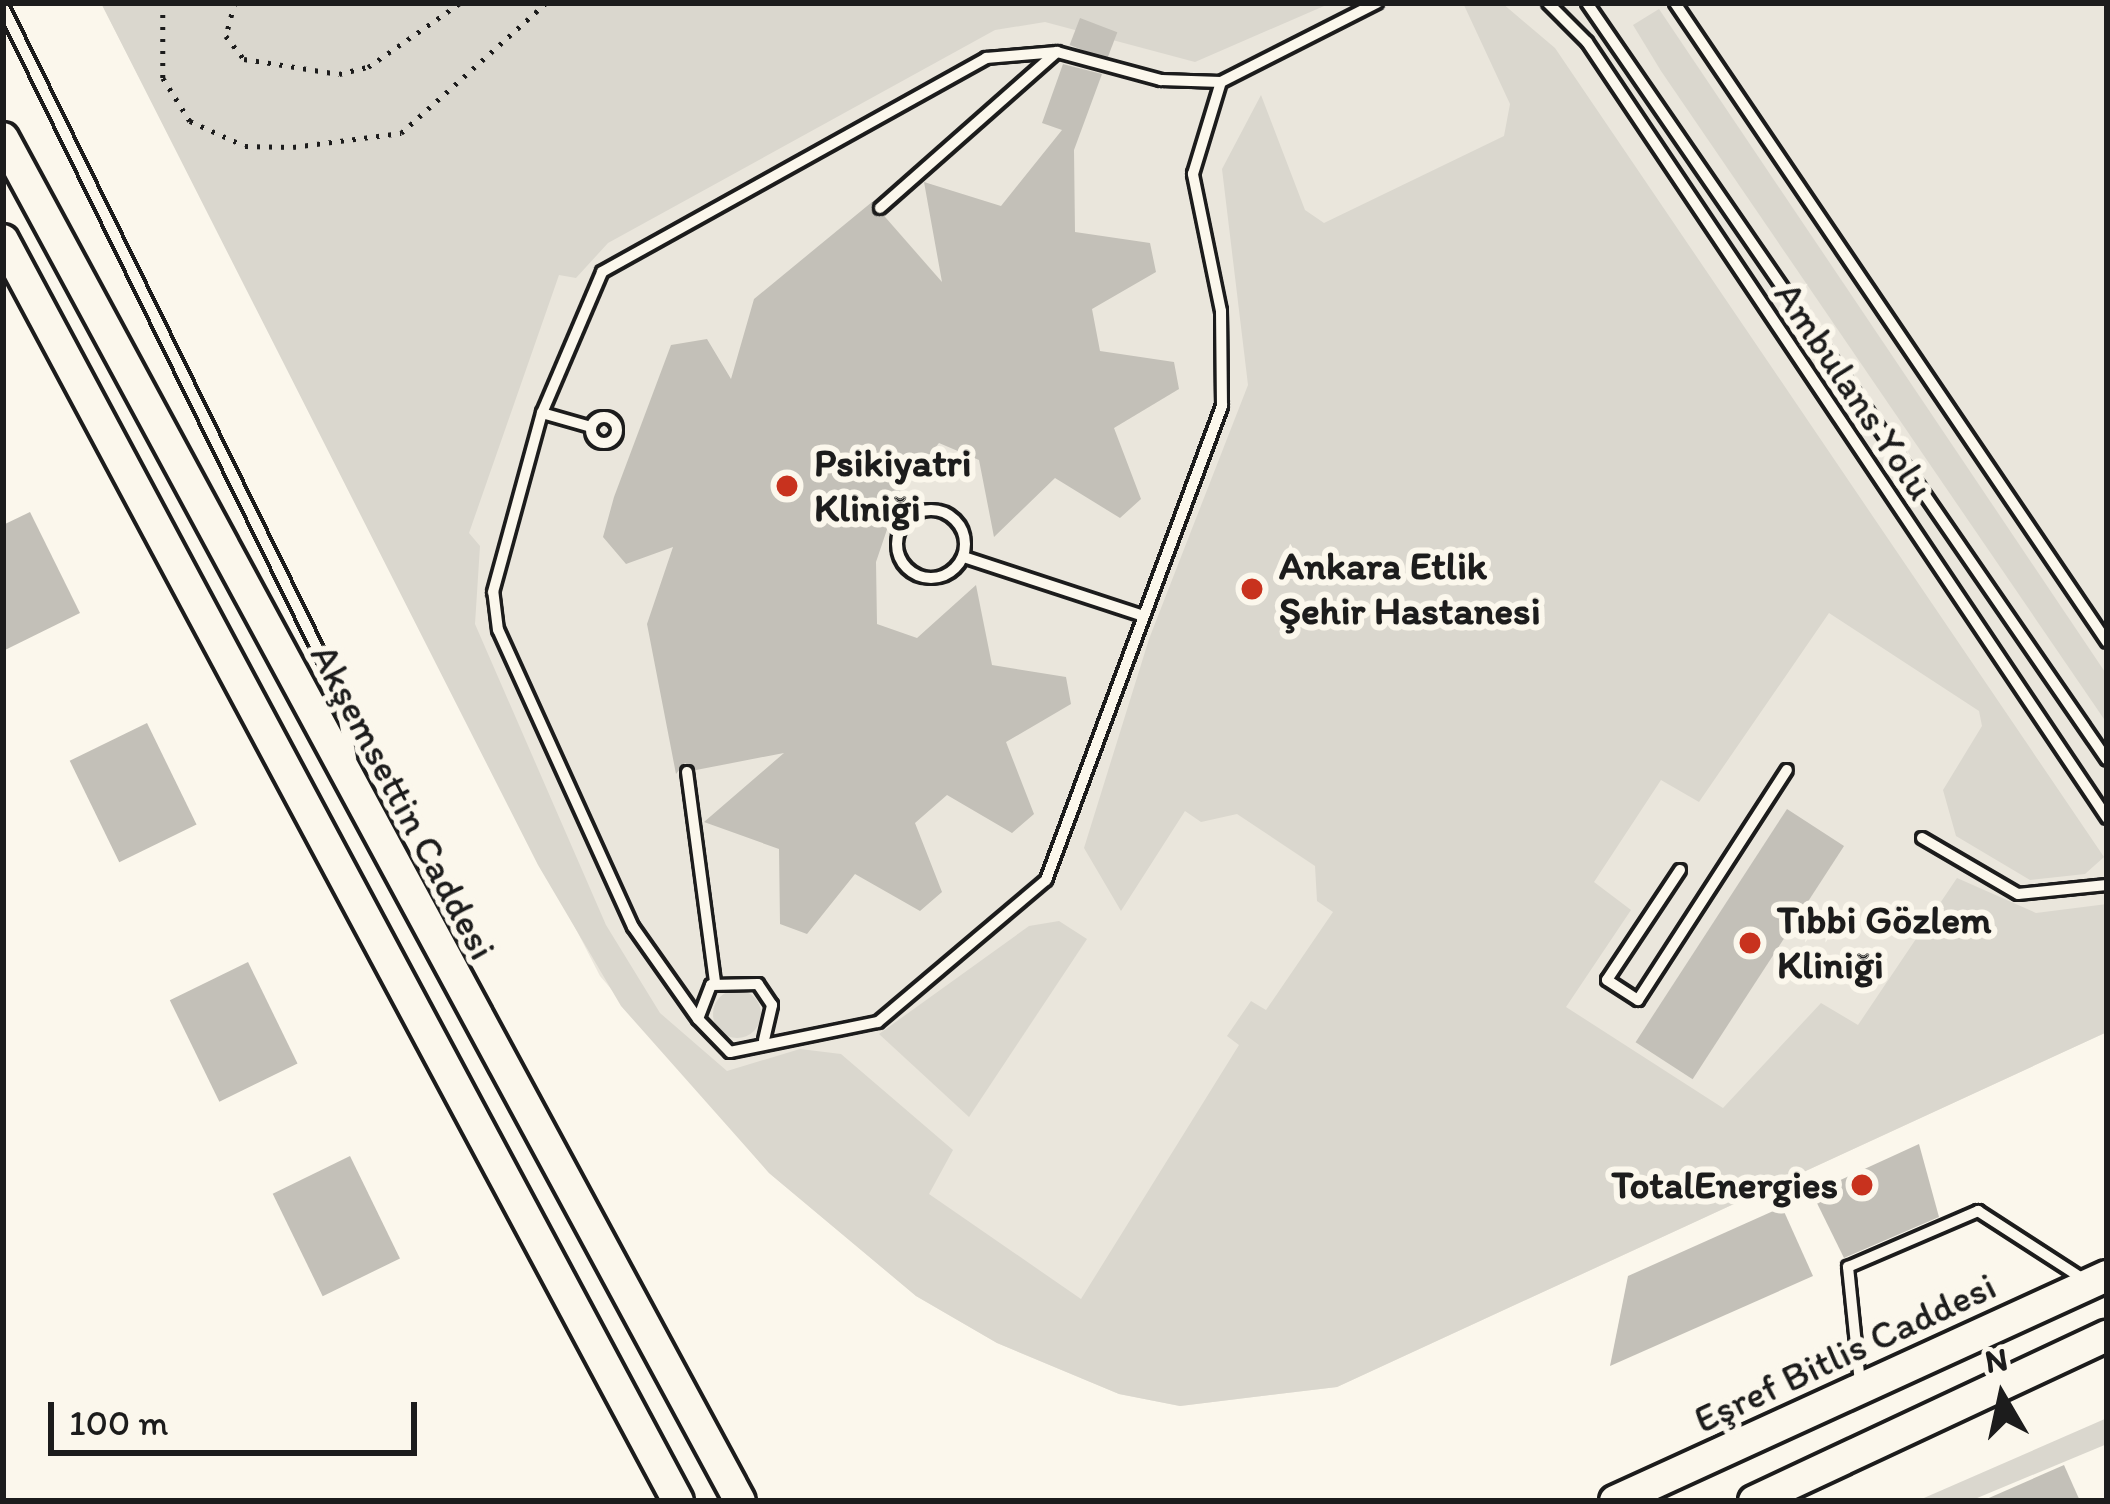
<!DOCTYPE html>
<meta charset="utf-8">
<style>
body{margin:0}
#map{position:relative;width:2110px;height:1504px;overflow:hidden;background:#fbf7ec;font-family:Itim,sans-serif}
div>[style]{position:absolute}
.built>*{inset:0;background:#eae6dc}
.green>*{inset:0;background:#dad7ce}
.round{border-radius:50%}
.building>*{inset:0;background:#c3c0b8;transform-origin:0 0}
.path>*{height:4.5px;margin-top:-2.25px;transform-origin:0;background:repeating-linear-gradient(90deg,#1c1c1c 0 3px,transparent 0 12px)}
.roads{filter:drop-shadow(3px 0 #1c1c1c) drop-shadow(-3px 0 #1c1c1c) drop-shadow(0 3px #1c1c1c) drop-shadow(0 -3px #1c1c1c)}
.service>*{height:10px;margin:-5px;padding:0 5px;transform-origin:5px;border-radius:5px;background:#fbf7ec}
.service>.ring{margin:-5px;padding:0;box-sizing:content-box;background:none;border:10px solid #fbf7ec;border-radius:50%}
.secondary>*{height:30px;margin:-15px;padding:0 15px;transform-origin:15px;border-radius:15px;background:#fbf7ec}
.dots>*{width:33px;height:33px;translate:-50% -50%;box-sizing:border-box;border:6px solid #fbf7ec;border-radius:50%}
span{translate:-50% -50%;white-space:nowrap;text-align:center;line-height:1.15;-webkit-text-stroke:12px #fbf7ec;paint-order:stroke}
.street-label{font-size:39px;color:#1c1c1c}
.poi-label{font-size:39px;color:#1c1c1c;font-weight:700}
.left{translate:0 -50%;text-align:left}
.right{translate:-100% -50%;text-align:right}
.frame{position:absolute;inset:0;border:6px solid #1c1c1c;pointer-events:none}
.north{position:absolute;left:1942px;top:1336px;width:120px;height:120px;-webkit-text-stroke:9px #fbf7ec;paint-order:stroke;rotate:351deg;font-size:33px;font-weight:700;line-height:48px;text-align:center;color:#1c1c1c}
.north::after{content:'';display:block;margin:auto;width:42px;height:54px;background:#1c1c1c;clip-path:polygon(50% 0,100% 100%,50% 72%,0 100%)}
.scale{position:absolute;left:48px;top:1402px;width:369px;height:54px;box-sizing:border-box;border:6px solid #1c1c1c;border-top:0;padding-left:15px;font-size:36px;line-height:42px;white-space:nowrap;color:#1c1c1c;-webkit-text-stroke:9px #fbf7ec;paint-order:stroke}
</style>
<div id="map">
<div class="built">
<i style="clip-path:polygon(101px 3px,2107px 3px,2107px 1032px,1337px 1387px,1180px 1406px,1119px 1394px,997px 1343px,916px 1296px,769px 1173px,600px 976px)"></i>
</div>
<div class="green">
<i style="clip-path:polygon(101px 3px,1331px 3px,1195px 62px,1045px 22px,995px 30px,608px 243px,576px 278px,559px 275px,469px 533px,480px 546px,475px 624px,606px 925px,660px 1013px,727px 1071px,800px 1049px,841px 1054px,953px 1150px,929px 1194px,1081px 1299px,1239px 1045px,1227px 1036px,1251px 1001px,1266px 1010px,1333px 912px,1317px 901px,1315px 866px,1237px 814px,1201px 822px,1185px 811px,1121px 911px,1084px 848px,1149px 639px,1248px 385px,1222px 169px,1261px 95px,1305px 210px,1324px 223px,1504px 136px,1510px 104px,1463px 3px,1502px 3px,1555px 48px,2104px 857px,2085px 874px,2030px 880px,1956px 836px,1943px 790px,1982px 726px,1979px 711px,1829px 613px,1699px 802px,1661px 780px,1594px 882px,1631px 910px,1566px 1007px,1723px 1108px,1821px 1003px,1858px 1025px,1957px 878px,2036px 913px,2107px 904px,2107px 1032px,1337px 1387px,1180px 1406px,1119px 1394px,997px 1343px,916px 1296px,769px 1173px,621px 1006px,538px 865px)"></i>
<i style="clip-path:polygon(1659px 9px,2107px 675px,2104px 719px,1661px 71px,1633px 25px)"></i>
<i style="clip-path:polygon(1059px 921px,1087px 939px,969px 1117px,879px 1034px,1029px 926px)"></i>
<i class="round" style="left:713px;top:990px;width:48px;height:48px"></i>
<i style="clip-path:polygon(2107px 1418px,2107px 1444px,1970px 1501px,1917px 1501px)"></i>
</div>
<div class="building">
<i style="left:1080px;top:18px;width:40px;height:29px;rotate:21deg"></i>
<i style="clip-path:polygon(1063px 64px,1102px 74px,1074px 150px,1075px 232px,1150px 243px,1156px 272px,1092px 309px,1100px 351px,1174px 362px,1179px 389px,1114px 428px,1141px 499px,1120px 518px,1055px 478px,994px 537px,979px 460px,939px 443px,900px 491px,876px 562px,877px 624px,917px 638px,976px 585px,992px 665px,1066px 677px,1071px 704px,1006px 742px,1034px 814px,1012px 833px,947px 795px,915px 823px,942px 892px,920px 911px,855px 874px,807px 934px,780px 924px,779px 849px,704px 822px,784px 753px,696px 770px,685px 763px,676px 774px,647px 624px,673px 547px,626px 564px,603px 537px,614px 497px,671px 345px,707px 339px,731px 379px,754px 299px,872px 202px,942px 282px,924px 182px,1001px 206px,1062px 130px,1042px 123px)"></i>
<i style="clip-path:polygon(30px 512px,80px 613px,3px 651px,3px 525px)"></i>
<i style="left:147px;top:723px;width:113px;height:86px;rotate:64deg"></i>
<i style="left:1787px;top:809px;width:68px;height:278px;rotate:33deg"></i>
<i style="left:248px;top:962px;width:113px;height:87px;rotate:64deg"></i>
<i style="clip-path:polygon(1919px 1144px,1939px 1217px,1844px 1258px,1812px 1193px)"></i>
<i style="left:350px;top:1156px;width:114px;height:86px;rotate:64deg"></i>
<i style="clip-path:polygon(1782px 1207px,1813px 1276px,1610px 1366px,1628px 1276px)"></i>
<i style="clip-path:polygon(2064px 1465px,2080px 1501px,1982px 1501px)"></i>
</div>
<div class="path">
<i style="left:163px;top:3px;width:75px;rotate:90deg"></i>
<i style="left:163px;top:78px;width:51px;rotate:57.9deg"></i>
<i style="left:190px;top:121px;width:60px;rotate:24.4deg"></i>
<i style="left:245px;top:146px;width:48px;rotate:1.2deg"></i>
<i style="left:293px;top:147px;width:109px;rotate:-7.4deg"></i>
<i style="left:401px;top:133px;width:195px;rotate:-41.9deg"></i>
<i style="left:235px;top:3px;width:34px;rotate:105deg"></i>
<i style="left:226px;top:36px;width:29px;rotate:52deg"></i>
<i style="left:244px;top:59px;width:96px;rotate:9deg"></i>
<i style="left:339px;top:74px;width:30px;rotate:-14deg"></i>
<i style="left:368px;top:67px;width:112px;rotate:-34.8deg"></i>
</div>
<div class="roads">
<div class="service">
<i style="left:1548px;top:3px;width:55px;rotate:45deg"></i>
<i style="left:1587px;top:42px;width:934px;rotate:56.17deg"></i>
<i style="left:1587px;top:3px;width:918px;rotate:55.51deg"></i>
<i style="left:1675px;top:3px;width:771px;rotate:55.94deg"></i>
<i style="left:3px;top:7px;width:764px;rotate:63.9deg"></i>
<i style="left:339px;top:693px;width:66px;rotate:79.5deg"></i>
<i style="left:880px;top:208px;width:236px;rotate:-41.4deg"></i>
<i style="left:542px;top:413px;width:51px;rotate:15.9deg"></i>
<i class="ring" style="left:591px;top:417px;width:16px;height:16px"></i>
<i class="ring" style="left:897px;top:510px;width:58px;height:58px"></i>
<i style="left:964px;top:557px;width:188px;rotate:18.2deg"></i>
<i style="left:687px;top:772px;width:213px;rotate:82.4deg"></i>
<i style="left:1922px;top:838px;width:111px;rotate:30.3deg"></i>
<i style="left:2018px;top:894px;width:89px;rotate:-5.8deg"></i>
<i style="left:1680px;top:870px;width:132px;rotate:123.6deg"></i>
<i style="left:1607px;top:980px;width:37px;rotate:33deg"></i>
<i style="left:1638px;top:1000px;width:274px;rotate:-57.1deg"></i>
<i style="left:698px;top:1019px;width:113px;rotate:-125.2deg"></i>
<i style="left:633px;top:927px;width:326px;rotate:-114.4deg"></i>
<i style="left:498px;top:630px;width:38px;rotate:-97deg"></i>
<i style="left:493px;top:592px;width:186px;rotate:-74.7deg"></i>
<i style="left:542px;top:413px;width:153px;rotate:-66.9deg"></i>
<i style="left:602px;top:272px;width:440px;rotate:-29.1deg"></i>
<i style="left:986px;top:58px;width:71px;rotate:-4.8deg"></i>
<i style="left:1057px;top:52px;width:108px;rotate:15.1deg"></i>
<i style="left:1161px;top:80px;width:60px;rotate:1.9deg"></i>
<i style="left:1221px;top:82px;width:175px;rotate:-26.9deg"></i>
<i style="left:764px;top:1040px;width:36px;rotate:-77deg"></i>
<i style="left:772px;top:1005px;width:25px;rotate:-124deg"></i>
<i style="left:758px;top:984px;width:47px;rotate:178.8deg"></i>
<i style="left:711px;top:985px;width:36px;rotate:111deg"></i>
<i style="left:698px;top:1019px;width:46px;rotate:45.9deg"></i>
<i style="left:730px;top:1052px;width:151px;rotate:-11.5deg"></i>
<i style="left:878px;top:1022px;width:220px;rotate:-40.2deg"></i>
<i style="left:1046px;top:880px;width:506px;rotate:-69.63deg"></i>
<i style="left:1222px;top:406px;width:95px;rotate:-90.6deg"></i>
<i style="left:1221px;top:311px;width:140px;rotate:-101.6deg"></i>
<i style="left:1193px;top:174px;width:96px;rotate:-73.1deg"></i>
<i style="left:1860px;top:1383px;width:117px;rotate:-95.9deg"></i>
<i style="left:1848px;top:1267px;width:142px;rotate:-23.3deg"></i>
<i style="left:1978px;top:1211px;width:125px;rotate:32.9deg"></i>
</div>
<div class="secondary">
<i style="left:3px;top:138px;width:1549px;rotate:61.6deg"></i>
<i style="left:3px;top:240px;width:1430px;rotate:61.84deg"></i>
<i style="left:1615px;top:1501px;width:541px;rotate:-24.58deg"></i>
<i style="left:1754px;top:1501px;width:390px;rotate:-25.1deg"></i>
</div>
</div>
<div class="dots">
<i style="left:787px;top:486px;background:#c8321e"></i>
<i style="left:1252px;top:589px;background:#c8321e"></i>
<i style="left:1750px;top:943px;background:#c8321e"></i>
<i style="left:1862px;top:1185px;background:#c8321e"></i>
</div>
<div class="street-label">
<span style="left:1854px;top:391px;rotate:56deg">Ambulans Yolu</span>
<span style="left:403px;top:802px;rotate:62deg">Akşemsettin Caddesi</span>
<span style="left:1845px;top:1353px;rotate:-25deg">Eşref Bitlis Caddesi</span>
</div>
<div class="poi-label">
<span class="left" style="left:814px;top:486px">Psikiyatri<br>Kliniği</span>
<span class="left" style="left:1279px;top:589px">Ankara Etlik<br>Şehir Hastanesi</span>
<span class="left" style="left:1777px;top:943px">Tıbbi Gözlem<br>Kliniği</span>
<span class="right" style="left:1838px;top:1185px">TotalEnergies</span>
</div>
<div class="frame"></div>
<div class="north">N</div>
<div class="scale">100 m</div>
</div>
